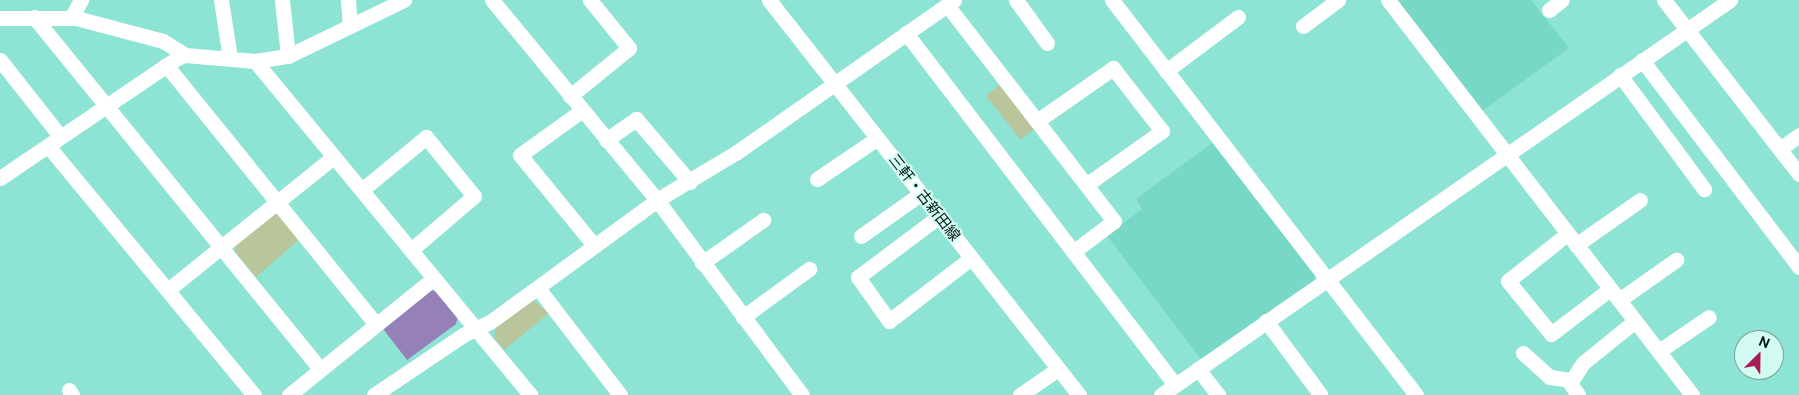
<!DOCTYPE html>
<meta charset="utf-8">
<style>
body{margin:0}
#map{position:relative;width:1799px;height:395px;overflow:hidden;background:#8de3d4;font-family:"DM Sans","Noto Sans JP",sans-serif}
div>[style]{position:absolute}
.built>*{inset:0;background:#77d8c7}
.green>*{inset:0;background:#b9c59b;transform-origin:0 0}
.water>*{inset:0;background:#9580b8}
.minor>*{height:15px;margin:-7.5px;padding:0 7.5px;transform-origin:7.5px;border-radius:7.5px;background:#fff}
span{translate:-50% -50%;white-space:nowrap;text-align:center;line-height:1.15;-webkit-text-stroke:4px #d2fbf3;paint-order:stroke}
.street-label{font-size:15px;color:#001410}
.north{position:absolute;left:1734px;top:330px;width:50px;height:50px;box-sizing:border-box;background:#d2fbf3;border:1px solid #7e9f98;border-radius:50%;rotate:23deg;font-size:14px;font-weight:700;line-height:20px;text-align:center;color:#001410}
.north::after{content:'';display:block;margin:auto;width:18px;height:22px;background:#a81a58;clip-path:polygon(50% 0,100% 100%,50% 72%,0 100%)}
</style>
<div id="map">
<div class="built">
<i style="clip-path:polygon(1396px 0,1531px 0,1569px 48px,1482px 111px)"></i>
<i style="clip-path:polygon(1215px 141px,1316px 270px,1314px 281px,1201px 359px,1107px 236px,1142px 209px,1136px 199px)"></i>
</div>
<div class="green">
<i style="left:1001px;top:84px;width:56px;height:19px;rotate:52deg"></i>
<i style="clip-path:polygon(275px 214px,283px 215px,301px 238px,256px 277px,235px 252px,236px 244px)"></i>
<i style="clip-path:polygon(533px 300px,549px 313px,504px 350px,494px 338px,496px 327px)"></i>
</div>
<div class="water">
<i style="clip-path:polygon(428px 290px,436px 291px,458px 316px,456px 324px,407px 360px,381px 326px)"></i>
</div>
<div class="minor">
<i style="left:221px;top:0;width:59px;rotate:81.2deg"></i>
<i style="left:282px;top:0;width:56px;rotate:83.9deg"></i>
<i style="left:348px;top:0;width:26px;rotate:86deg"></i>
<i style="left:492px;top:0;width:259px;rotate:50.5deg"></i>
<i style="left:657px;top:200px;width:243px;rotate:53.4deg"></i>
<i style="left:769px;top:0;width:502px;rotate:51.87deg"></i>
<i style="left:1016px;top:0;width:53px;rotate:54.2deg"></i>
<i style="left:1112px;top:0;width:498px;rotate:52.4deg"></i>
<i style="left:1388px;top:0;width:498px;rotate:52.4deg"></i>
<i style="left:1664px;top:0;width:220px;rotate:52.2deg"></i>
<i style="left:947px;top:5px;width:273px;rotate:52.3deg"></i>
<i style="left:1114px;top:221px;width:51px;rotate:142.9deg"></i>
<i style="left:1549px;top:10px;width:16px;rotate:-38deg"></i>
<i style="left:34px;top:17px;width:454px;rotate:50.9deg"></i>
<i style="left:0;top:18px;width:76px"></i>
<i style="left:76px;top:18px;width:90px;rotate:14.8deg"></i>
<i style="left:163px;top:41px;width:26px;rotate:32deg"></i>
<i style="left:71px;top:18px;width:21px;rotate:-61deg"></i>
<i style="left:1303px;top:26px;width:44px;rotate:-36.6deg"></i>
<i style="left:906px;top:33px;width:443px;rotate:52.6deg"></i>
<i style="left:0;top:60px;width:97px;rotate:51.7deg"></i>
<i style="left:1642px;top:60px;width:260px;rotate:52.8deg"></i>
<i style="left:255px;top:61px;width:433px;rotate:50.5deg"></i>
<i style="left:166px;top:65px;width:332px;rotate:51deg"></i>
<i style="left:1166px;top:71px;width:90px;rotate:-36.9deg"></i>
<i style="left:1620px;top:75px;width:142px;rotate:53.6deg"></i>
<i style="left:570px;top:96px;width:76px;rotate:-39.1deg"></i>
<i style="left:629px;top:48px;width:62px;rotate:-129.1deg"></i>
<i style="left:581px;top:111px;width:75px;rotate:144.2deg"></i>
<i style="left:520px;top:155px;width:117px;rotate:50.6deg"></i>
<i style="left:1037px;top:121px;width:93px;rotate:-34.9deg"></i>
<i style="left:1113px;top:68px;width:80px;rotate:52.1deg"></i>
<i style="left:1162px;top:131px;width:93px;rotate:144.6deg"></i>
<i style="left:606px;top:140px;width:37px;rotate:-35deg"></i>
<i style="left:636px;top:119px;width:83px;rotate:49.4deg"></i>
<i style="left:48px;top:146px;width:323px;rotate:50.4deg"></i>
<i style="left:1780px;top:149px;width:24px;rotate:-36deg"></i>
<i style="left:0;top:178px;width:214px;rotate:-34.1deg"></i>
<i style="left:177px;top:58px;width:9px;rotate:-21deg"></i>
<i style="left:185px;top:55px;width:70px;rotate:4.9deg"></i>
<i style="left:255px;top:61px;width:33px;rotate:-9deg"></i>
<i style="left:288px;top:56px;width:129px;rotate:-25.8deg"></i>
<i style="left:817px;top:179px;width:71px;rotate:-34.1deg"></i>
<i style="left:363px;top:189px;width:82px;rotate:-39.5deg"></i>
<i style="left:426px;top:137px;width:76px;rotate:50.9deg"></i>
<i style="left:474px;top:196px;width:83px;rotate:139.4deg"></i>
<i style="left:938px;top:217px;width:100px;rotate:143.1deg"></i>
<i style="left:858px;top:277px;width:54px;rotate:54.8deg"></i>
<i style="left:889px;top:321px;width:103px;rotate:-37.5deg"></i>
<i style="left:1567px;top:234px;width:75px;rotate:141.5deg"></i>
<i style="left:1508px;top:281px;width:68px;rotate:50.9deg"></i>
<i style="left:1551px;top:334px;width:74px;rotate:-37.3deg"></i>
<i style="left:861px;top:236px;width:72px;rotate:-35.4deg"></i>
<i style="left:1576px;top:245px;width:78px;rotate:-35.1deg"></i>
<i style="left:702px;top:263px;width:75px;rotate:-35.2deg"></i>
<i style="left:538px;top:288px;width:135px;rotate:52.5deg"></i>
<i style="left:169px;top:289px;width:211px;rotate:-38.8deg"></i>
<i style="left:1619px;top:300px;width:70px;rotate:-35.1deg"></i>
<i style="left:743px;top:317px;width:82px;rotate:-36deg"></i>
<i style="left:1266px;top:321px;width:91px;rotate:53.5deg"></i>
<i style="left:1659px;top:351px;width:60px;rotate:-34.2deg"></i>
<i style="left:1523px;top:353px;width:36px;rotate:42deg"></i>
<i style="left:1550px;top:377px;width:22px;rotate:8deg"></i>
<i style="left:1198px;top:369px;width:33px;rotate:52deg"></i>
<i style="left:69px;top:390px;width:6px;rotate:59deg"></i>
<i style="left:289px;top:395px;width:185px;rotate:-38.9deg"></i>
<i style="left:374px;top:395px;width:107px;rotate:-34deg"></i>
<i style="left:463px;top:335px;width:30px;rotate:-26deg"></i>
<i style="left:490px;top:322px;width:207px;rotate:-36.1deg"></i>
<i style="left:657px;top:200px;width:93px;rotate:-31deg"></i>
<i style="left:737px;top:152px;width:265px;rotate:-35deg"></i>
<i style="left:1020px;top:395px;width:46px;rotate:-34.4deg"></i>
<i style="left:1161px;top:395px;width:693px;rotate:-34.77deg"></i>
<i style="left:1578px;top:395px;width:14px;rotate:-124deg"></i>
<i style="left:1570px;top:383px;width:24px;rotate:-57deg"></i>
<i style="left:1583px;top:363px;width:67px;rotate:-38.9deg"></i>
</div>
<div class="street-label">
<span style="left:924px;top:198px;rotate:52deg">三軒・古新田線</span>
</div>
<div class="north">N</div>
</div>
